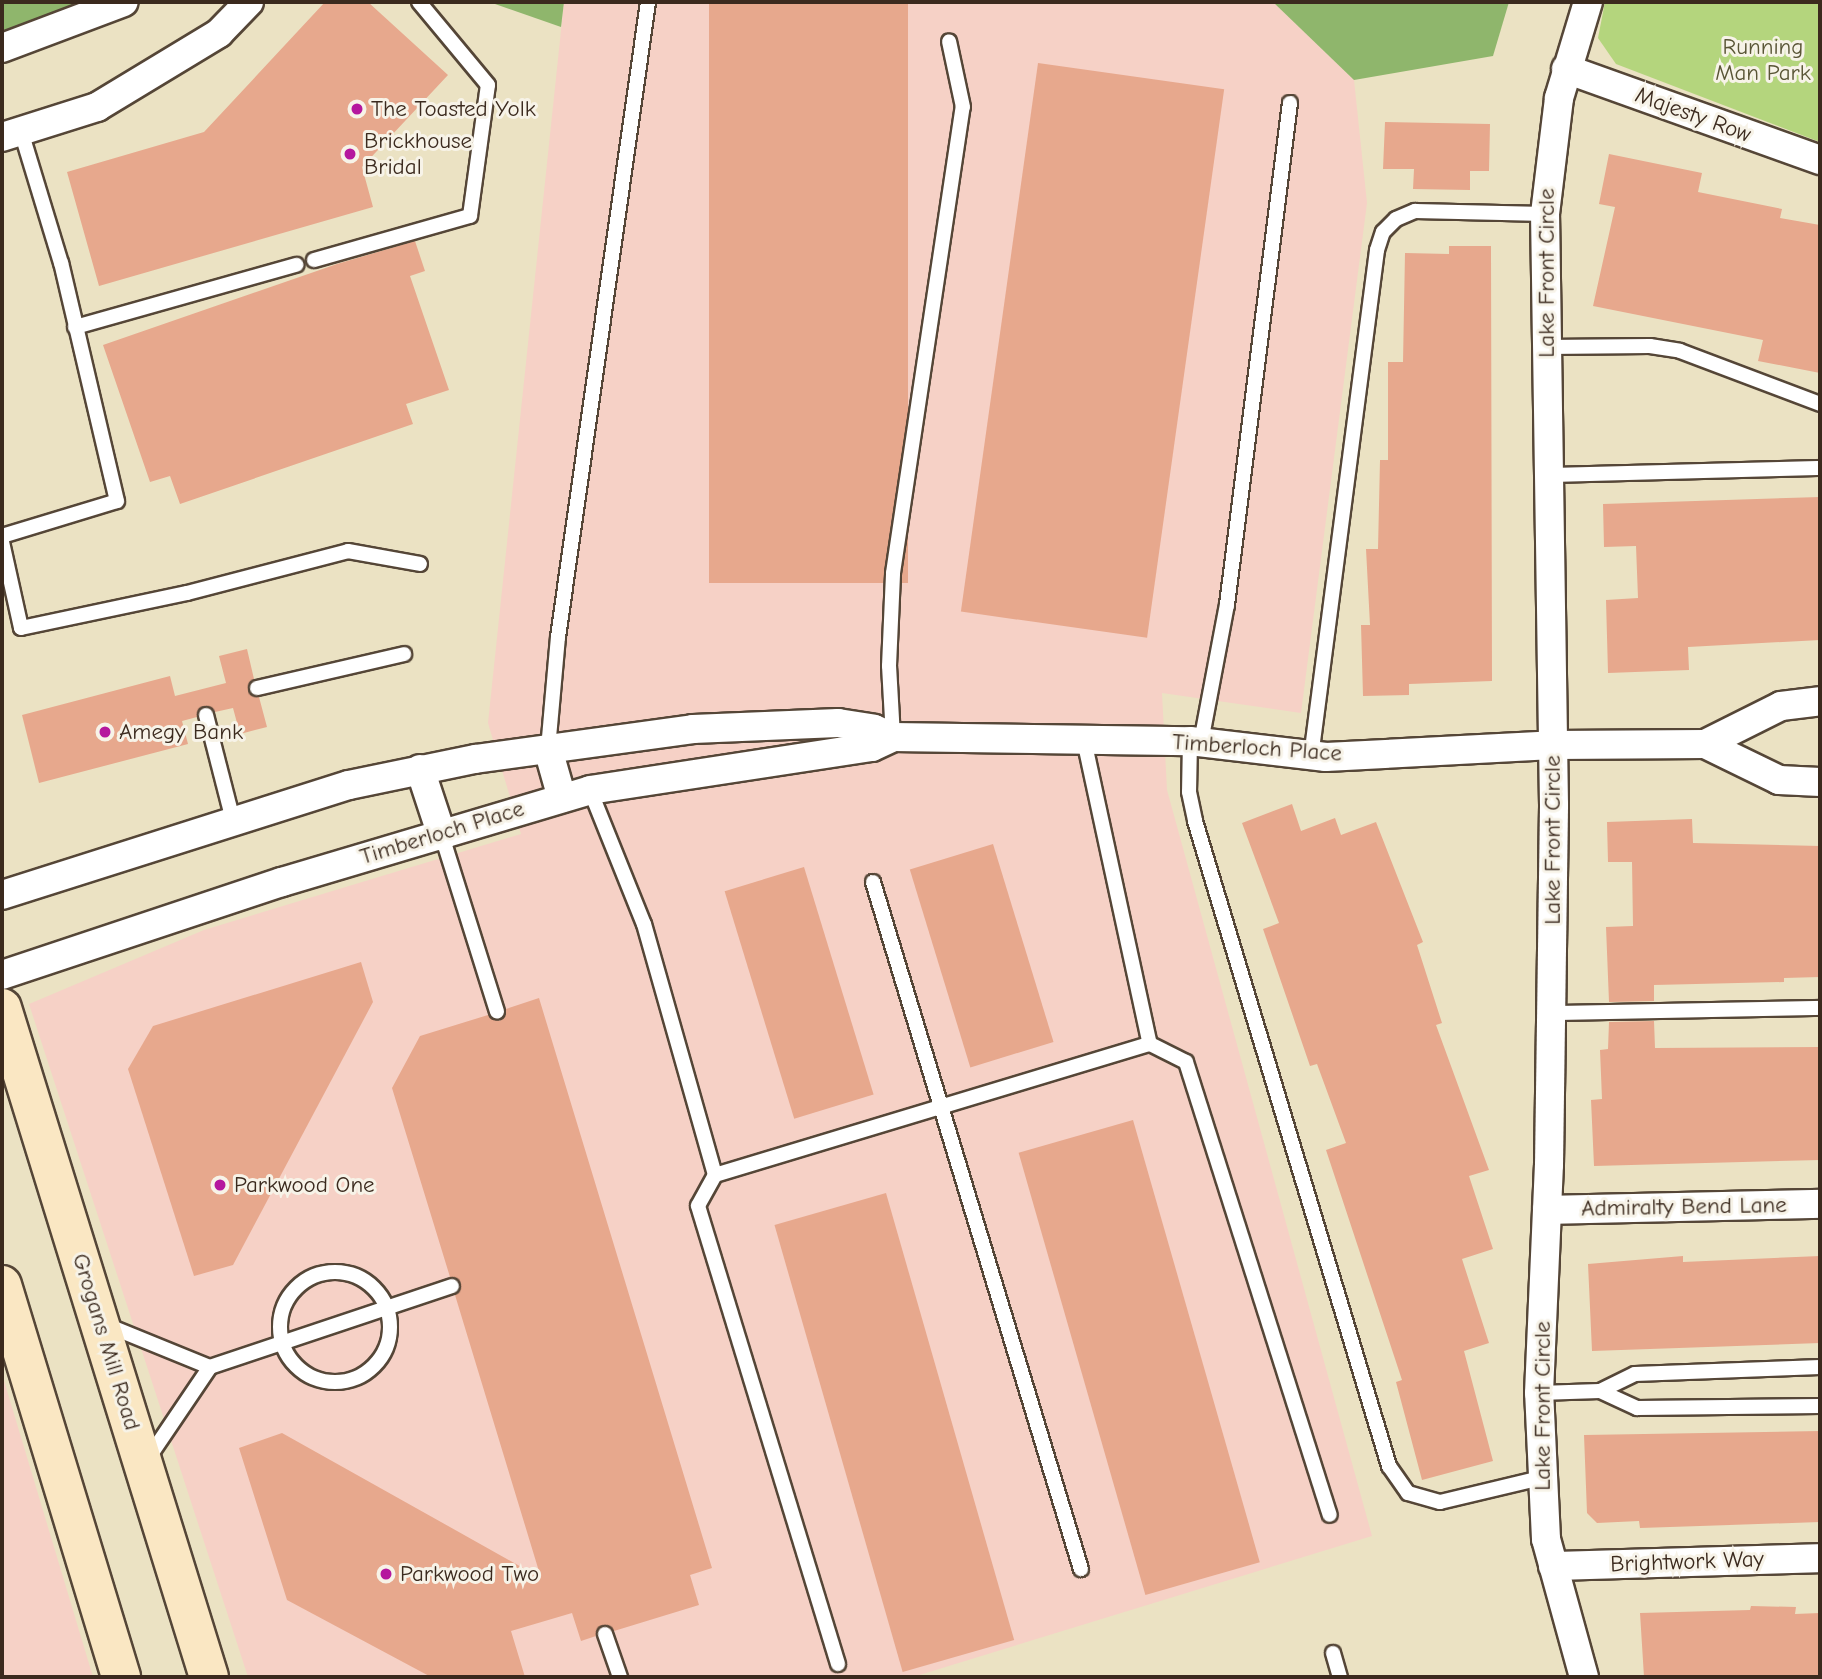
<!DOCTYPE html>
<style>
body{margin:0}
#map{position:relative;width:1822px;height:1679px;overflow:hidden;background:#ebe2c3;font-family:"Comic Neue",sans-serif}
div>[style]{position:absolute}
.built>*{inset:0;background:#f6d1c6}
.green>*{inset:0;background:#b4d57d}
.forest>*{inset:0;background:#8fb66c}
.building>*{inset:0;background:#e7a88d;transform-origin:0 0}
.roads{filter:drop-shadow(2px 0 #554637) drop-shadow(-2px 0 #554637) drop-shadow(0 2px #554637) drop-shadow(0 -2px #554637)}
.lane>*{height:14px;margin:-7px;padding:0 7px;transform-origin:7px;border-radius:7px;background:#fff}
.lane>.ring{margin:-7px;padding:0;box-sizing:content-box;background:none;border:14px solid #fff;border-radius:50%}
.street>*{height:28px;margin:-14px;padding:0 14px;transform-origin:14px;border-radius:14px;background:#fff}
.secondary>*{height:38px;margin:-19px;padding:0 19px;transform-origin:19px;border-radius:19px;background:#fae7c3}
.dots>*{width:19px;height:19px;translate:-50% -50%;box-sizing:border-box;border:4px solid #f7f3e8;border-radius:50%}
span{translate:-50% -50%;white-space:nowrap;text-align:center;line-height:1.15;-webkit-text-stroke:6px #f7f3e8;paint-order:stroke}
.park-label{font-size:23px;color:#595536}
.poi-label{font-size:23px;color:#3b2a1e}
.left{translate:0 -50%;text-align:left}
.street-label{font-size:23px;color:#3b2a1e}
.frame{position:absolute;inset:0;border:4px solid #3b2a1e;pointer-events:none}
</style>
<div id="map">
<div class="built">
<i style="clip-path:polygon(564px 2px,1273px 2px,1354px 80px,1367px 203px,1301px 713px,1162px 693px,1167px 790px,1372px 1536px,913px 1677px,248px 1677px,29px 1004px,204px 930px,521px 834px,488px 723px)"></i>
<i style="clip-path:polygon(2px 1374px,93px 1677px,2px 1677px)"></i>
</div>
<div class="green">
<i style="clip-path:polygon(1605px 2px,1820px 2px,1820px 142px,1616px 64px,1598px 38px)"></i>
</div>
<div class="forest">
<i style="clip-path:polygon(2px 2px,82px 2px,2px 33px)"></i>
<i style="clip-path:polygon(493px 2px,564px 2px,561px 27px,495px 4px)"></i>
<i style="clip-path:polygon(1273px 2px,1509px 2px,1493px 56px,1354px 80px)"></i>
</div>
<div class="building">
<i style="clip-path:polygon(325px 2px,368px 2px,448px 75px,362px 167px,373px 207px,99px 286px,67px 172px,204px 132px)"></i>
<i style="left:709px;top:2px;width:199px;height:581px"></i>
<i style="left:1038px;top:63px;width:188px;height:554px;rotate:8deg"></i>
<i style="clip-path:polygon(1385px 122px,1490px 124px,1489px 171px,1470px 171px,1470px 190px,1413px 189px,1414px 169px,1383px 169px)"></i>
<i style="clip-path:polygon(1609px 154px,1702px 173px,1698px 192px,1782px 209px,1780px 218px,1820px 225px,1820px 373px,1758px 361px,1763px 340px,1593px 306px,1615px 207px,1599px 204px)"></i>
<i style="clip-path:polygon(415px 241px,425px 271px,410px 276px,449px 390px,406px 404px,413px 424px,180px 504px,170px 476px,150px 482px,103px 345px,337px 264px)"></i>
<i style="clip-path:polygon(1449px 246px,1491px 246px,1492px 681px,1409px 684px,1409px 695px,1363px 696px,1361px 625px,1370px 625px,1366px 549px,1378px 549px,1380px 460px,1388px 460px,1388px 362px,1403px 362px,1405px 253px,1449px 254px)"></i>
<i style="clip-path:polygon(1820px 497px,1820px 640px,1688px 647px,1689px 670px,1608px 673px,1606px 600px,1638px 598px,1636px 546px,1604px 547px,1603px 504px)"></i>
<i style="clip-path:polygon(247px 649px,254px 679px,248px 691px,259px 697px,267px 727px,240px 734px,233px 708px,215px 712px,204px 706px,197px 717px,182px 721px,188px 744px,39px 783px,22px 715px,170px 676px,175px 696px,226px 683px,219px 656px)"></i>
<i style="clip-path:polygon(1292px 804px,1301px 831px,1335px 818px,1341px 835px,1376px 822px,1423px 942px,1417px 945px,1442px 1023px,1436px 1025px,1489px 1170px,1469px 1176px,1493px 1249px,1462px 1259px,1489px 1343px,1464px 1351px,1493px 1461px,1422px 1480px,1396px 1382px,1402px 1380px,1326px 1150px,1346px 1143px,1317px 1064px,1310px 1066px,1263px 929px,1279px 923px,1242px 823px)"></i>
<i style="clip-path:polygon(1692px 819px,1693px 843px,1820px 846px,1820px 977px,1784px 978px,1784px 982px,1654px 985px,1654px 1001px,1609px 1002px,1606px 927px,1633px 926px,1632px 862px,1608px 862px,1607px 822px)"></i>
<i style="left:993px;top:844px;width:207px;height:87px;rotate:73deg"></i>
<i style="left:804px;top:867px;width:238px;height:83px;rotate:73deg"></i>
<i style="clip-path:polygon(361px 962px,373px 1002px,233px 1265px,194px 1276px,128px 1069px,153px 1026px)"></i>
<i style="clip-path:polygon(539px 998px,712px 1568px,690px 1575px,699px 1605px,614px 1631px,603px 1625px,596px 1636px,581px 1641px,572px 1613px,511px 1631px,525px 1677px,431px 1677px,287px 1600px,239px 1448px,282px 1433px,541px 1578px,455px 1295px,461px 1284px,450px 1277px,392px 1088px,420px 1036px,488px 1015px,500px 1021px,506px 1009px)"></i>
<i style="clip-path:polygon(1654px 1021px,1655px 1048px,1820px 1047px,1820px 1160px,1594px 1166px,1591px 1100px,1602px 1099px,1600px 1050px,1608px 1049px,1609px 1022px)"></i>
<i style="left:1133px;top:1120px;width:460px;height:119px;rotate:74deg"></i>
<i style="left:886px;top:1193px;width:465px;height:116px;rotate:74deg"></i>
<i style="clip-path:polygon(1683px 1256px,1683px 1262px,1820px 1256px,1820px 1343px,1592px 1351px,1588px 1264px)"></i>
<i style="clip-path:polygon(1820px 1431px,1820px 1522px,1640px 1528px,1639px 1521px,1597px 1523px,1587px 1513px,1584px 1435px)"></i>
<i style="clip-path:polygon(1751px 1606px,1796px 1607px,1795px 1614px,1820px 1613px,1820px 1677px,1644px 1677px,1640px 1613px,1750px 1610px)"></i>
</div>
<div class="roads">
<div class="lane">
<i style="left:314px;top:260px;width:162px;rotate:-15.8deg"></i>
<i style="left:470px;top:216px;width:132px;rotate:-82.2deg"></i>
<i style="left:488px;top:85px;width:108px;rotate:-129.7deg"></i>
<i style="left:75px;top:327px;width:230px;rotate:-15.7deg"></i>
<i style="left:1546px;top:347px;width:104px;rotate:-0.6deg"></i>
<i style="left:1650px;top:346px;width:30px;rotate:9deg"></i>
<i style="left:1680px;top:351px;width:150px;rotate:20.7deg"></i>
<i style="left:1549px;top:475px;width:271px;rotate:-1.5deg"></i>
<i style="left:2px;top:536px;width:120px;rotate:-16.9deg"></i>
<i style="left:117px;top:501px;width:244px;rotate:-103.2deg"></i>
<i style="left:61px;top:263px;width:138px;rotate:-106.9deg"></i>
<i style="left:2px;top:542px;width:88px;rotate:77.5deg"></i>
<i style="left:21px;top:628px;width:170px;rotate:-11.9deg"></i>
<i style="left:187px;top:593px;width:166px;rotate:-14.6deg"></i>
<i style="left:348px;top:551px;width:73px;rotate:10.2deg"></i>
<i style="left:257px;top:688px;width:151px;rotate:-13deg"></i>
<i style="left:206px;top:715px;width:108px;rotate:75.6deg"></i>
<i style="left:893px;top:737px;width:71px;rotate:-93.2deg"></i>
<i style="left:889px;top:666px;width:93px;rotate:-87.5deg"></i>
<i style="left:893px;top:573px;width:471px;rotate:-81.5deg"></i>
<i style="left:963px;top:107px;width:67px;rotate:-102deg"></i>
<i style="left:1084px;top:740px;width:311px;rotate:77.8deg"></i>
<i style="left:1150px;top:1044px;width:40px;rotate:26.6deg"></i>
<i style="left:1186px;top:1062px;width:475px;rotate:72.4deg"></i>
<i style="left:1190px;top:741px;width:51px;rotate:91.1deg"></i>
<i style="left:1189px;top:792px;width:30px;rotate:78deg"></i>
<i style="left:1195px;top:821px;width:674px;rotate:73.26deg"></i>
<i style="left:1389px;top:1466px;width:33px;rotate:55deg"></i>
<i style="left:1408px;top:1493px;width:33px;rotate:16deg"></i>
<i style="left:1440px;top:1502px;width:104px;rotate:-13.4deg"></i>
<i style="left:1201px;top:742px;width:139px;rotate:-79.3deg"></i>
<i style="left:1227px;top:605px;width:506px;rotate:-82.85deg"></i>
<i style="left:548px;top:749px;width:112px;rotate:-84.9deg"></i>
<i style="left:558px;top:637px;width:641px;rotate:-81.93deg"></i>
<i style="left:1311px;top:757px;width:511px;rotate:-82.58deg"></i>
<i style="left:1377px;top:250px;width:19px;rotate:-72deg"></i>
<i style="left:1383px;top:232px;width:18px;rotate:-45deg"></i>
<i style="left:1396px;top:219px;width:21px;rotate:-23deg"></i>
<i style="left:1415px;top:211px;width:130px;rotate:1.3deg"></i>
<i style="left:590px;top:790px;width:144px;rotate:68.1deg"></i>
<i style="left:644px;top:924px;width:261px;rotate:74.2deg"></i>
<i style="left:715px;top:1175px;width:35px;rotate:119deg"></i>
<i style="left:698px;top:1206px;width:479px;rotate:73deg"></i>
<i style="left:442px;top:836px;width:184px;rotate:72.6deg"></i>
<i style="left:873px;top:882px;width:718px;rotate:73.16deg"></i>
<i style="left:1552px;top:1013px;width:268px;rotate:-1.1deg"></i>
<i style="left:715px;top:1175px;width:454px;rotate:-16.8deg"></i>
<i class="ring" style="left:280px;top:1272px;width:96px;height:96px"></i>
<i style="left:104px;top:1324px;width:114px;rotate:22.1deg"></i>
<i style="left:1600px;top:1391px;width:41px;rotate:24.7deg"></i>
<i style="left:1637px;top:1408px;width:183px;rotate:-0.6deg"></i>
<i style="left:1539px;top:1393px;width:61px;rotate:-1.9deg"></i>
<i style="left:1600px;top:1391px;width:39px;rotate:-26deg"></i>
<i style="left:1635px;top:1374px;width:185px;rotate:-2.2deg"></i>
<i style="left:147px;top:1460px;width:112px;rotate:-55.9deg"></i>
<i style="left:210px;top:1367px;width:255px;rotate:-18.5deg"></i>
<i style="left:605px;top:1634px;width:46px;rotate:70.8deg"></i>
<i style="left:1333px;top:1653px;width:25px;rotate:74deg"></i>
</div>
<div class="street">
<i style="left:2px;top:48px;width:130px;rotate:-20.7deg"></i>
<i style="left:1566px;top:69px;width:270px;rotate:19.7deg"></i>
<i style="left:2px;top:137px;width:100px;rotate:-17.5deg"></i>
<i style="left:97px;top:107px;width:143px;rotate:-31.2deg"></i>
<i style="left:219px;top:33px;width:43px;rotate:-45.9deg"></i>
<i style="left:1705px;top:744px;width:82px;rotate:25.9deg"></i>
<i style="left:1779px;top:780px;width:41px;rotate:2.8deg"></i>
<i style="left:548px;top:749px;width:51px;rotate:74.1deg"></i>
<i style="left:420px;top:769px;width:71px;rotate:71.8deg"></i>
<i style="left:2px;top:895px;width:364px;rotate:-17.6deg"></i>
<i style="left:349px;top:785px;width:129px;rotate:-11.7deg"></i>
<i style="left:475px;top:759px;width:220px;rotate:-7.8deg"></i>
<i style="left:693px;top:729px;width:145px;rotate:-2.4deg"></i>
<i style="left:838px;top:723px;width:36px;rotate:9deg"></i>
<i style="left:874px;top:729px;width:21px;rotate:23deg"></i>
<i style="left:893px;top:737px;width:297px;rotate:0.8deg"></i>
<i style="left:1190px;top:741px;width:137px;rotate:6.7deg"></i>
<i style="left:1326px;top:757px;width:227px;rotate:-3deg"></i>
<i style="left:1553px;top:745px;width:152px;rotate:-0.4deg"></i>
<i style="left:1705px;top:744px;width:85px;rotate:-26.6deg"></i>
<i style="left:1781px;top:706px;width:39px;rotate:-7deg"></i>
<i style="left:2px;top:975px;width:295px;rotate:-18.4deg"></i>
<i style="left:282px;top:882px;width:321px;rotate:-16.6deg"></i>
<i style="left:590px;top:790px;width:285px;rotate:-8.7deg"></i>
<i style="left:872px;top:747px;width:23px;rotate:-25deg"></i>
<i style="left:1547px;top:1210px;width:273px;rotate:-1.3deg"></i>
<i style="left:1553px;top:1566px;width:267px;rotate:-1.7deg"></i>
<i style="left:1584px;top:1677px;width:143px;rotate:-105.4deg"></i>
<i style="left:1546px;top:1539px;width:146px;rotate:-92.7deg"></i>
<i style="left:1539px;top:1393px;width:228px;rotate:-87.5deg"></i>
<i style="left:1549px;top:1165px;width:360px;rotate:-89.2deg"></i>
<i style="left:1554px;top:805px;width:591px;rotate:-90.87deg"></i>
<i style="left:1545px;top:214px;width:117px;rotate:-83.1deg"></i>
<i style="left:1559px;top:98px;width:100px;rotate:-73.2deg"></i>
</div>
<div class="secondary">
<i style="left:2px;top:1008px;width:700px;rotate:72.81deg"></i>
<i style="left:2px;top:1285px;width:410px;rotate:73.1deg"></i>
</div>
</div>
<div class="dots">
<i style="left:357px;top:109px;background:#b5179e"></i>
<i style="left:350px;top:154px;background:#b5179e"></i>
<i style="left:105px;top:732px;background:#b5179e"></i>
<i style="left:220px;top:1185px;background:#b5179e"></i>
<i style="left:386px;top:1574px;background:#b5179e"></i>
</div>
<div class="park-label">
<span style="left:1763px;top:60px">Running<br>Man Park</span>
</div>
<div class="poi-label">
<span class="left" style="left:371px;top:109px">The Toasted Yolk</span>
<span class="left" style="left:364px;top:154px">Brickhouse<br>Bridal</span>
<span class="left" style="left:119px;top:732px">Amegy Bank</span>
<span class="left" style="left:234px;top:1185px">Parkwood One</span>
<span class="left" style="left:400px;top:1574px">Parkwood Two</span>
</div>
<div class="street-label">
<span style="left:1693px;top:115px;rotate:20deg">Majesty Row</span>
<span style="left:1547px;top:273px;rotate:-90deg">Lake Front Circle</span>
<span style="left:1257px;top:748px;rotate:4deg">Timberloch Place</span>
<span style="left:442px;top:833px;rotate:-17deg">Timberloch Place</span>
<span style="left:1553px;top:840px;rotate:-90deg">Lake Front Circle</span>
<span style="left:1684px;top:1207px;rotate:-1deg">Admiralty Bend Lane</span>
<span style="left:106px;top:1342px;rotate:73deg">Grogans Mill Road</span>
<span style="left:1543px;top:1406px;rotate:-90deg">Lake Front Circle</span>
<span style="left:1687px;top:1562px;rotate:-2deg">Brightwork Way</span>
</div>
<div class="frame"></div>
</div>
